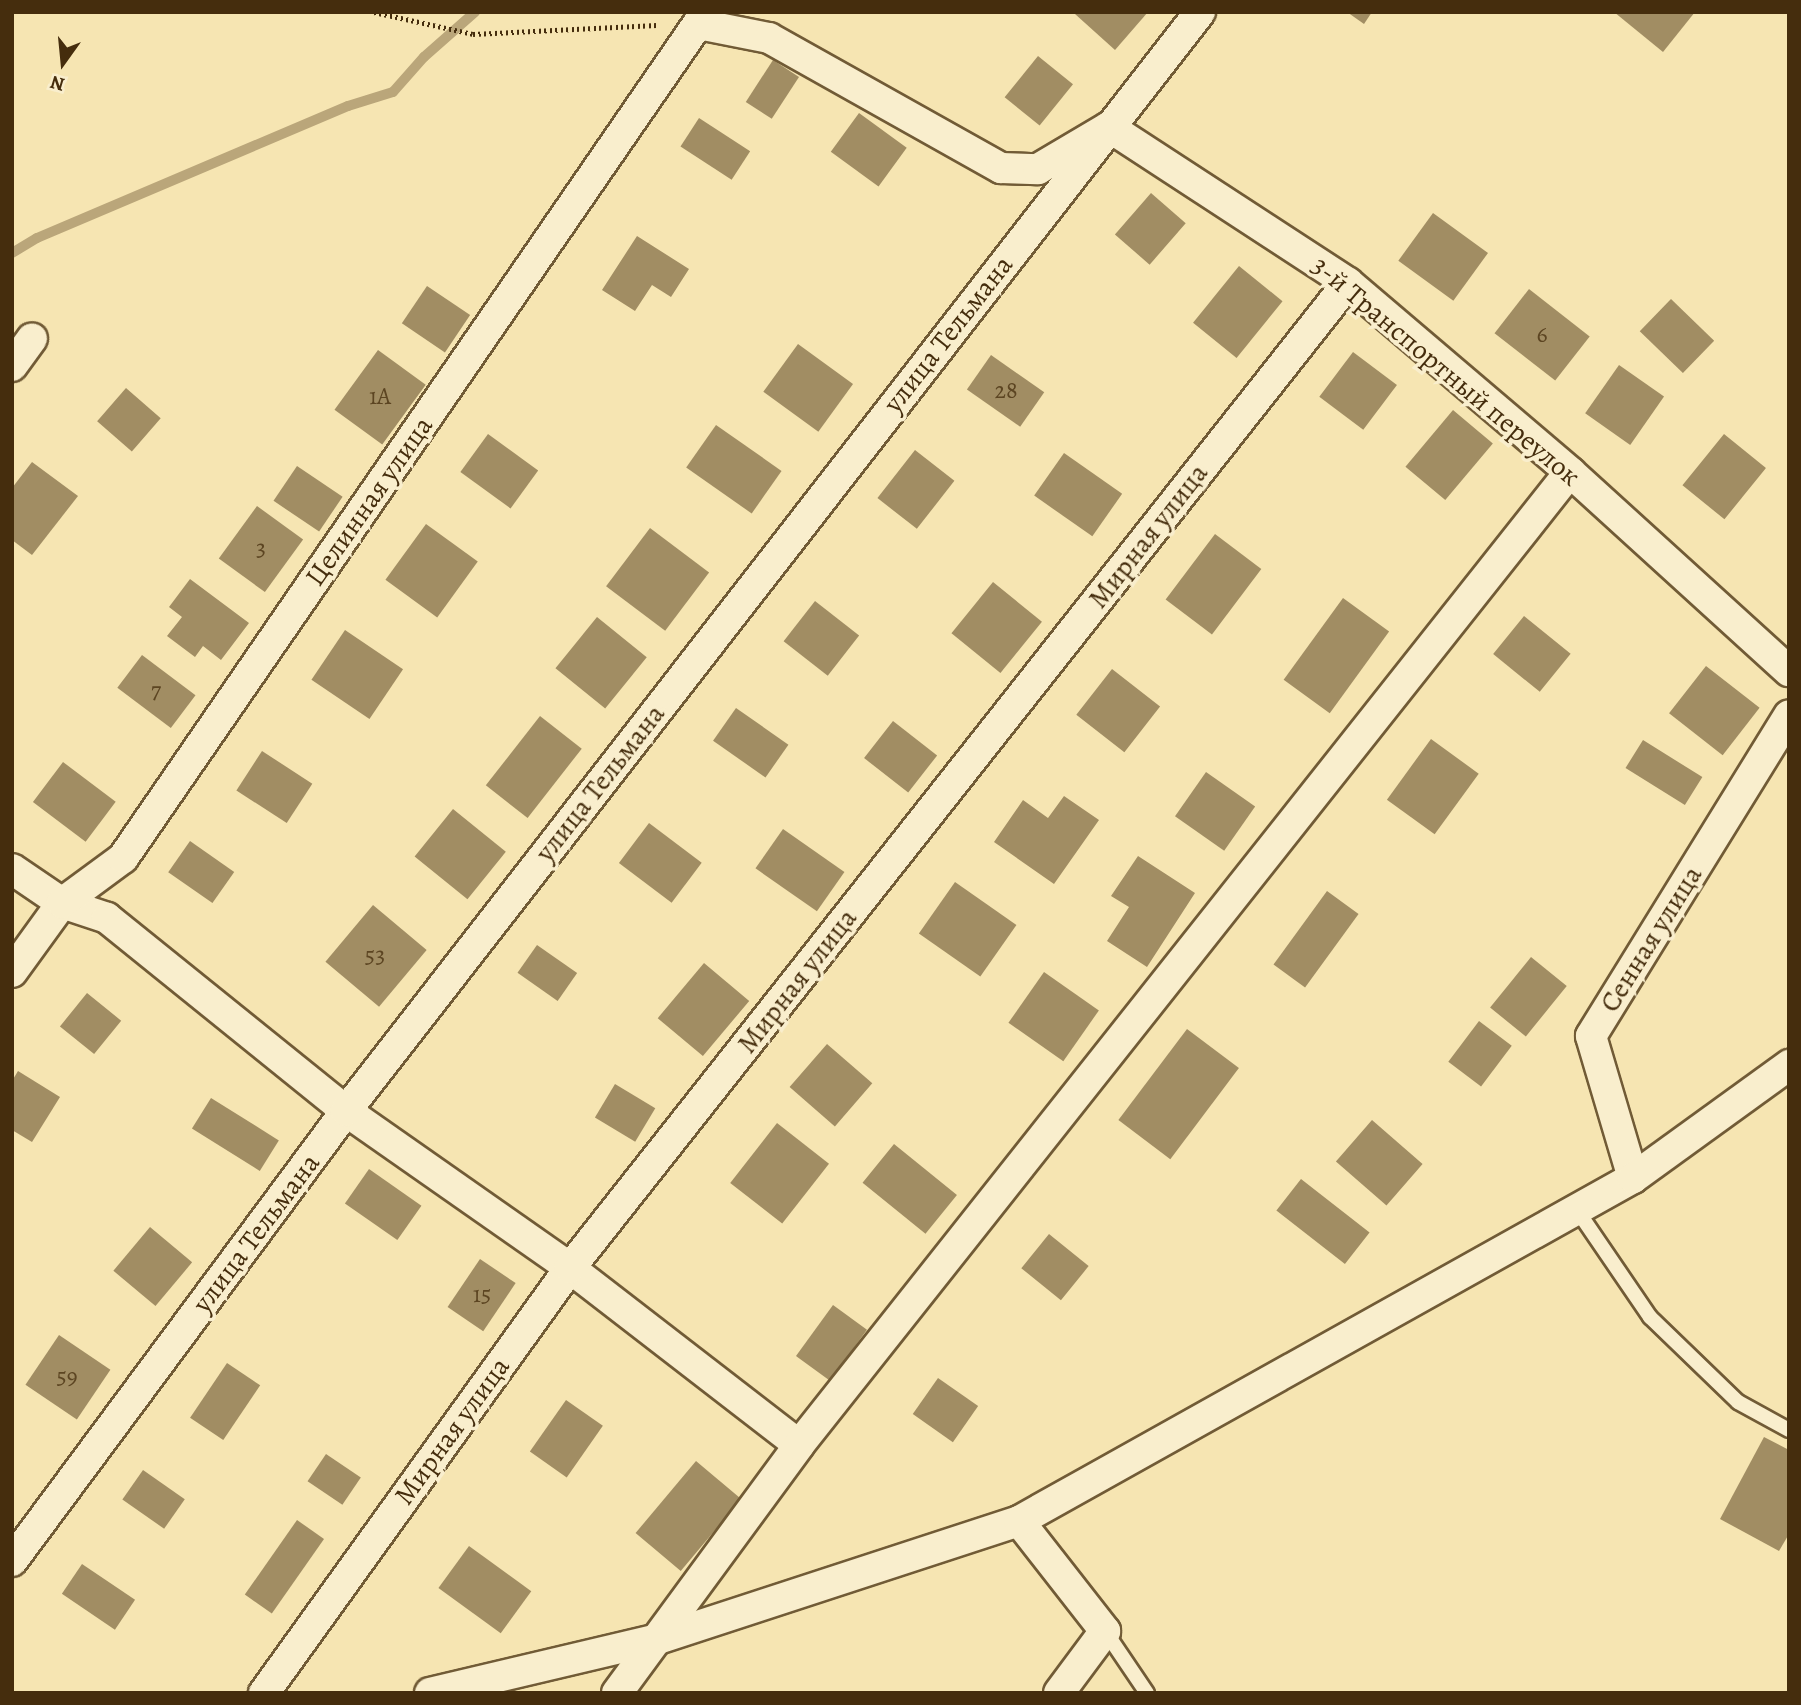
<!DOCTYPE html>
<meta charset="utf-8">
<style>
body{margin:0}
#map{position:relative;width:1801px;height:1705px;overflow:hidden;background:#f6e5b2;font-family:Alegreya,serif}
div>[style]{position:absolute}
.stream>*{height:10px;margin:-5px;padding:0 5px;transform-origin:5px;border-radius:5px;background:#baa67a}
.building>*{inset:0;background:#a18d63;transform-origin:0 0}
.path>*{height:4.5px;margin-top:-2.25px;transform-origin:0;background:repeating-linear-gradient(90deg,#452d0d 0 2px,transparent 0 5.5px)}
.roads{filter:drop-shadow(2px 0 #715b36) drop-shadow(-2px 0 #715b36) drop-shadow(0 2px #715b36) drop-shadow(0 -2px #715b36)}
.lane>*{height:14px;margin:-7px;padding:0 7px;transform-origin:7px;border-radius:7px;background:#f9eecd}
.street>*{height:30px;margin:-15px;padding:0 15px;transform-origin:15px;border-radius:15px;background:#f9eecd}
span{translate:-50% -50%;white-space:nowrap;text-align:center;line-height:1.15;-webkit-text-stroke:7px #f9eecd;paint-order:stroke}
.number-label{font-size:24px;color:#5c4522}
.number-label span{-webkit-text-stroke-width:0}
.street-label{font-size:28px;color:#452d0d}
.frame{position:absolute;inset:0;border:14px solid #452d0d;pointer-events:none}
.north{position:absolute;left:28px;top:28px;width:70px;height:70px;-webkit-text-stroke:5px #f9eecd;paint-order:stroke;rotate:195deg;font-size:19px;font-weight:700;line-height:28px;text-align:center;color:#452d0d}
.north::after{content:'';display:block;margin:auto;width:24px;height:32px;background:#452d0d;clip-path:polygon(50% 0,100% 100%,50% 72%,0 100%)}
</style>
<div id="map">
<div class="stream">
<i style="left:12px;top:253px;width:29px;rotate:-31deg"></i>
<i style="left:37px;top:238px;width:338px;rotate:-23deg"></i>
<i style="left:348px;top:106px;width:47px;rotate:-17.3deg"></i>
<i style="left:393px;top:92px;width:47px;rotate:-48.5deg"></i>
<i style="left:424px;top:57px;width:68px;rotate:-41.4deg"></i>
</div>
<div class="building">
<i style="clip-path:polygon(1076px 12px,1148px 12px,1115px 50px,1075px 14px)"></i>
<i style="clip-path:polygon(1347px 12px,1372px 12px,1364px 24px)"></i>
<i style="clip-path:polygon(1614px 12px,1695px 12px,1663px 52px)"></i>
<i style="left:1038px;top:56px;width:45px;height:53px;rotate:39deg"></i>
<i style="left:773px;top:60px;width:31px;height:50px;rotate:33deg"></i>
<i style="left:859px;top:113px;width:59px;height:48px;rotate:36deg"></i>
<i style="left:699px;top:118px;width:61px;height:34px;rotate:33deg"></i>
<i style="left:1151px;top:193px;width:46px;height:55px;rotate:41deg"></i>
<i style="left:1433px;top:213px;width:68px;height:59px;rotate:36deg"></i>
<i style="clip-path:polygon(637px 236px,689px 269px,671px 297px,652px 285px,635px 311px,602px 290px)"></i>
<i style="left:1239px;top:266px;width:56px;height:73px;rotate:39deg"></i>
<i style="left:427px;top:286px;width:52px;height:45px;rotate:34deg"></i>
<i style="left:1529px;top:289px;width:77px;height:56px;rotate:38deg"></i>
<i style="left:1671px;top:299px;width:60px;height:45px;rotate:44deg"></i>
<i style="left:798px;top:344px;width:68px;height:59px;rotate:36deg"></i>
<i style="left:378px;top:350px;width:59px;height:74px;rotate:36deg"></i>
<i style="left:1353px;top:352px;width:55px;height:56px;rotate:37deg"></i>
<i style="left:991px;top:355px;width:65px;height:42px;rotate:35deg"></i>
<i style="left:1619px;top:365px;width:55px;height:59px;rotate:35deg"></i>
<i style="left:126px;top:388px;width:46px;height:44px;rotate:41deg"></i>
<i style="left:1453px;top:410px;width:52px;height:74px;rotate:40deg"></i>
<i style="left:716px;top:425px;width:80px;height:52px;rotate:35deg"></i>
<i style="left:488px;top:434px;width:62px;height:47px;rotate:36deg"></i>
<i style="left:1724px;top:434px;width:54px;height:66px;rotate:39deg"></i>
<i style="left:915px;top:450px;width:50px;height:61px;rotate:38deg"></i>
<i style="left:1064px;top:453px;width:71px;height:52px;rotate:35deg"></i>
<i style="clip-path:polygon(32px 462px,78px 496px,32px 555px,12px 540px,12px 488px)"></i>
<i style="left:297px;top:466px;width:55px;height:42px;rotate:34deg"></i>
<i style="left:257px;top:506px;width:57px;height:65px;rotate:36deg"></i>
<i style="left:426px;top:524px;width:64px;height:69px;rotate:36deg"></i>
<i style="left:650px;top:528px;width:74px;height:73px;rotate:37deg"></i>
<i style="left:1215px;top:534px;width:58px;height:82px;rotate:37deg"></i>
<i style="clip-path:polygon(190px 579px,249px 623px,221px 660px,203px 646px,195px 657px,167px 636px,182px 617px,169px 607px)"></i>
<i style="left:993px;top:582px;width:63px;height:66px;rotate:39deg"></i>
<i style="left:1343px;top:598px;width:57px;height:101px;rotate:36deg"></i>
<i style="left:815px;top:601px;width:56px;height:51px;rotate:38deg"></i>
<i style="left:1524px;top:616px;width:60px;height:49px;rotate:39deg"></i>
<i style="left:597px;top:617px;width:64px;height:66px;rotate:39deg"></i>
<i style="left:345px;top:630px;width:70px;height:60px;rotate:34deg"></i>
<i style="left:142px;top:655px;width:67px;height:41px;rotate:37deg"></i>
<i style="left:1706px;top:666px;width:68px;height:60px;rotate:38deg"></i>
<i style="left:1112px;top:669px;width:61px;height:58px;rotate:38deg"></i>
<i style="left:736px;top:708px;width:64px;height:40px;rotate:35deg"></i>
<i style="left:540px;top:716px;width:53px;height:88px;rotate:38deg"></i>
<i style="left:893px;top:721px;width:56px;height:47px;rotate:38deg"></i>
<i style="left:1431px;top:739px;width:59px;height:75px;rotate:36deg"></i>
<i style="left:1643px;top:740px;width:70px;height:33px;rotate:32deg"></i>
<i style="left:262px;top:751px;width:60px;height:47px;rotate:33deg"></i>
<i style="left:63px;top:762px;width:66px;height:50px;rotate:37deg"></i>
<i style="left:1206px;top:772px;width:60px;height:54px;rotate:35deg"></i>
<i style="clip-path:polygon(1064px 796px,1099px 820px,1054px 884px,994px 842px,1023px 800px,1048px 818px)"></i>
<i style="left:453px;top:809px;width:68px;height:61px;rotate:39deg"></i>
<i style="left:649px;top:823px;width:66px;height:50px;rotate:37deg"></i>
<i style="left:783px;top:829px;width:75px;height:48px;rotate:35deg"></i>
<i style="left:190px;top:841px;width:54px;height:38px;rotate:35deg"></i>
<i style="clip-path:polygon(1138px 856px,1195px 893px,1147px 967px,1107px 941px,1129px 907px,1111px 896px)"></i>
<i style="left:955px;top:882px;width:75px;height:63px;rotate:35deg"></i>
<i style="left:1327px;top:891px;width:39px;height:91px;rotate:36deg"></i>
<i style="left:373px;top:905px;width:70px;height:74px;rotate:40deg"></i>
<i style="left:537px;top:945px;width:49px;height:34px;rotate:35deg"></i>
<i style="left:1531px;top:957px;width:46px;height:65px;rotate:39deg"></i>
<i style="left:704px;top:963px;width:59px;height:72px;rotate:40deg"></i>
<i style="left:1044px;top:972px;width:67px;height:62px;rotate:35deg"></i>
<i style="left:87px;top:993px;width:44px;height:43px;rotate:39deg"></i>
<i style="left:1479px;top:1021px;width:41px;height:51px;rotate:37deg"></i>
<i style="left:1187px;top:1029px;width:65px;height:114px;rotate:37deg"></i>
<i style="left:827px;top:1044px;width:60px;height:57px;rotate:41deg"></i>
<i style="clip-path:polygon(18px 1071px,60px 1097px,32px 1142px,12px 1130px,12px 1081px)"></i>
<i style="left:615px;top:1084px;width:47px;height:39px;rotate:31deg"></i>
<i style="left:211px;top:1098px;width:80px;height:36px;rotate:32deg"></i>
<i style="left:1372px;top:1120px;width:67px;height:55px;rotate:41deg"></i>
<i style="left:777px;top:1123px;width:66px;height:76px;rotate:38deg"></i>
<i style="left:894px;top:1144px;width:81px;height:50px;rotate:39deg"></i>
<i style="left:369px;top:1169px;width:64px;height:42px;rotate:35deg"></i>
<i style="left:1301px;top:1179px;width:87px;height:40px;rotate:38deg"></i>
<i style="left:150px;top:1227px;width:55px;height:57px;rotate:40deg"></i>
<i style="left:1049px;top:1234px;width:51px;height:44px;rotate:39deg"></i>
<i style="left:480px;top:1259px;width:43px;height:58px;rotate:34deg"></i>
<i style="left:833px;top:1305px;width:42px;height:63px;rotate:36deg"></i>
<i style="left:59px;top:1335px;width:62px;height:60px;rotate:34deg"></i>
<i style="left:227px;top:1363px;width:40px;height:66px;rotate:34deg"></i>
<i style="left:938px;top:1378px;width:49px;height:44px;rotate:35deg"></i>
<i style="left:566px;top:1400px;width:45px;height:63px;rotate:35deg"></i>
<i style="clip-path:polygon(1764px 1437px,1789px 1450px,1789px 1534px,1779px 1551px,1720px 1519px)"></i>
<i style="left:326px;top:1454px;width:42px;height:33px;rotate:34deg"></i>
<i style="left:696px;top:1461px;width:59px;height:94px;rotate:40deg"></i>
<i style="left:143px;top:1470px;width:51px;height:36px;rotate:35deg"></i>
<i style="left:297px;top:1520px;width:33px;height:91px;rotate:35deg"></i>
<i style="left:469px;top:1546px;width:77px;height:52px;rotate:36deg"></i>
<i style="left:82px;top:1564px;width:64px;height:36px;rotate:34deg"></i>
</div>
<div class="path">
<i style="left:374px;top:12px;width:101px;rotate:12.5deg"></i>
<i style="left:473px;top:34px;width:184px;rotate:-2.8deg"></i>
</div>
<div class="roads">
<div class="lane">
<i style="left:1577px;top:1210px;width:130px;rotate:55.7deg"></i>
<i style="left:1650px;top:1317px;width:122px;rotate:44deg"></i>
<i style="left:1738px;top:1402px;width:58px;rotate:28.8deg"></i>
<i style="left:1105px;top:1631px;width:75px;rotate:55.9deg"></i>
</div>
<div class="street">
<i style="left:698px;top:24px;width:72px;rotate:11.2deg"></i>
<i style="left:769px;top:38px;width:266px;rotate:29.3deg"></i>
<i style="left:1001px;top:168px;width:37px;rotate:2deg"></i>
<i style="left:1038px;top:169px;width:82px;rotate:-30.6deg"></i>
<i style="left:1109px;top:127px;width:285px;rotate:33.1deg"></i>
<i style="left:1348px;top:283px;width:292px;rotate:40.4deg"></i>
<i style="left:1570px;top:472px;width:296px;rotate:42.3deg"></i>
<i style="left:12px;top:366px;width:34px;rotate:-54deg"></i>
<i style="left:12px;top:869px;width:60px;rotate:34.2deg"></i>
<i style="left:62px;top:903px;width:47px;rotate:18.4deg"></i>
<i style="left:107px;top:918px;width:307px;rotate:38.9deg"></i>
<i style="left:346px;top:1111px;width:274px;rotate:35deg"></i>
<i style="left:570px;top:1268px;width:289px;rotate:37.7deg"></i>
<i style="left:12px;top:972px;width:85px;rotate:-54.1deg"></i>
<i style="left:62px;top:903px;width:76px;rotate:-36.4deg"></i>
<i style="left:123px;top:858px;width:1027px;rotate:-55.43deg"></i>
<i style="left:1633px;top:1178px;width:148px;rotate:-106.5deg"></i>
<i style="left:1591px;top:1036px;width:377px;rotate:-58.3deg"></i>
<i style="left:1019px;top:1521px;width:140px;rotate:52deg"></i>
<i style="left:1105px;top:1631px;width:77px;rotate:126.6deg"></i>
<i style="left:12px;top:1561px;width:560px;rotate:-53.42deg"></i>
<i style="left:346px;top:1111px;width:1392px;rotate:-52.15deg"></i>
<i style="left:264px;top:1693px;width:524px;rotate:-54.25deg"></i>
<i style="left:570px;top:1268px;width:1255px;rotate:-51.7deg"></i>
<i style="left:430px;top:1693px;width:234px;rotate:-13.3deg"></i>
<i style="left:658px;top:1639px;width:380px;rotate:-18.1deg"></i>
<i style="left:1019px;top:1521px;width:703px;rotate:-29.19deg"></i>
<i style="left:1633px;top:1178px;width:193px;rotate:-35.9deg"></i>
<i style="left:617px;top:1693px;width:308px;rotate:-53.7deg"></i>
<i style="left:799px;top:1445px;width:1241px;rotate:-51.61deg"></i>
</div>
</div>
<div class="number-label">
<span style="left:1542px;top:335px">6</span>
<span style="left:1006px;top:391px">28</span>
<span style="left:380px;top:397px">1А</span>
<span style="left:261px;top:549px">3</span>
<span style="left:156px;top:691px">7</span>
<span style="left:375px;top:956px">53</span>
<span style="left:482px;top:1295px">15</span>
<span style="left:67px;top:1377px">59</span>
</div>
<div class="street-label">
<span style="left:948px;top:334px;rotate:-52deg">улица Тельмана</span>
<span style="left:1446px;top:371px;rotate:40deg">3-й Транспортный переулок</span>
<span style="left:369px;top:501px;rotate:-55deg">Целинная улица</span>
<span style="left:1148px;top:536px;rotate:-52deg">Мирная улица</span>
<span style="left:600px;top:783px;rotate:-52deg">улица Тельмана</span>
<span style="left:1651px;top:939px;rotate:-58deg">Сенная улица</span>
<span style="left:797px;top:981px;rotate:-52deg">Мирная улица</span>
<span style="left:256px;top:1233px;rotate:-53deg">улица Тельмана</span>
<span style="left:452px;top:1431px;rotate:-54deg">Мирная улица</span>
</div>
<div class="frame"></div>
<div class="north">N</div>
</div>
